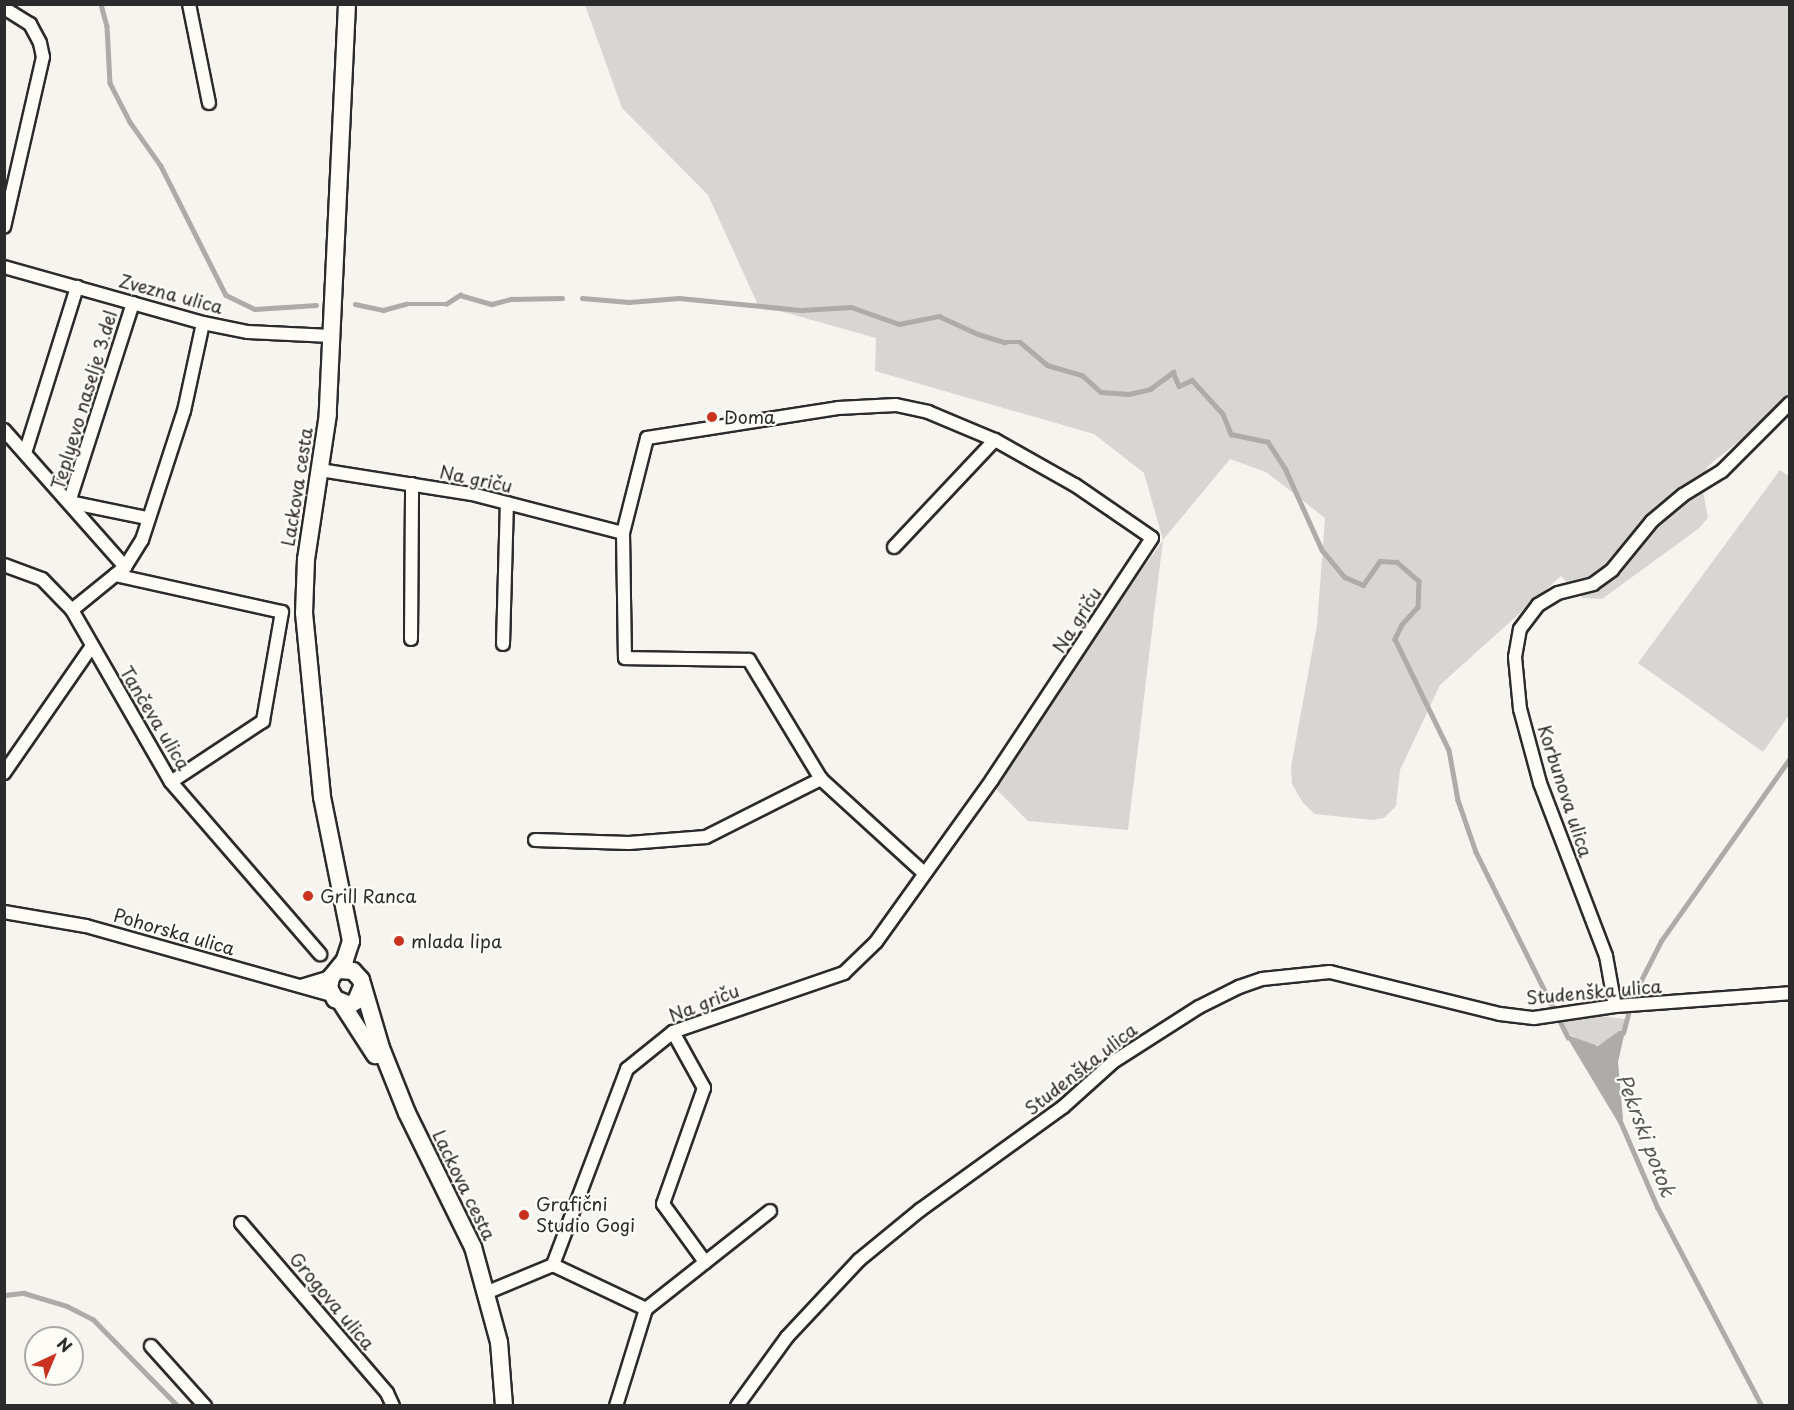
<!DOCTYPE html>
<meta charset="utf-8">
<style>
body{margin:0}
#map{position:relative;width:1794px;height:1410px;overflow:hidden;background:#f5f4ef;font-family:"Playpen Sans",sans-serif}
div>[style]{position:absolute}
.green>*{inset:0;background:#d7d6d2}
.water>*{inset:0;background:#adaca9}
.stream>*{height:4.5px;margin:-2.25px;padding:0 2.25px;transform-origin:2.25px;border-radius:2.25px;background:#adaca9}
.roads{filter:drop-shadow(2px 0 #2b2b2b) drop-shadow(-2px 0 #2b2b2b) drop-shadow(0 2px #2b2b2b) drop-shadow(0 -2px #2b2b2b)}
.street>*{height:12px;margin:-6px;padding:0 6px;transform-origin:6px;border-radius:6px;background:#fdfcf7}
.secondary>*{height:16px;margin:-8px;padding:0 8px;transform-origin:8px;border-radius:8px;background:#fdfcf7}
.dots>*{width:16px;height:16px;translate:-50% -50%;box-sizing:border-box;border:3px solid #fdfcf7;border-radius:50%}
span{translate:-50% -50%;white-space:nowrap;text-align:center;line-height:1.15;-webkit-text-stroke:4.5px #fdfcf7;paint-order:stroke}
.street-label{font-size:18px;color:#2b2b2b}
.poi-label{font-size:18px;color:#2b2b2b}
.left{translate:0 -50%;text-align:left}
.water-label{font-size:20px;color:#585857;font-style:italic}
.frame{position:absolute;inset:0;border:6px solid #2b2b2b;pointer-events:none}
.north{position:absolute;left:24px;top:1326px;width:60px;height:60px;box-sizing:border-box;background:#fdfcf7;border:2px solid #a9a8a5;border-radius:50%;rotate:44deg;font-size:16px;font-weight:700;line-height:24px;text-align:center;color:#2b2b2b}
.north::after{content:'';display:block;margin:auto;width:21px;height:27px;background:#c8321e;clip-path:polygon(50% 0,100% 100%,50% 72%,0 100%)}
</style>
<div id="map">
<div class="green">
<i style="clip-path:polygon(585px 5px,1789px 5px,1789px 392px,1763px 422px,1708px 466px,1701px 480px,1708px 518px,1698px 529px,1602px 599px,1583px 598px,1561px 576px,1440px 685px,1400px 770px,1396px 806px,1384px 818px,1372px 820px,1315px 814px,1303px 803px,1292px 784px,1291px 767px,1317px 625px,1325px 518px,1266px 472px,1230px 459px,1163px 540px,1128px 830px,1028px 821px,995px 788px,1063px 682px,1163px 540px,1144px 473px,1094px 434px,875px 371px,876px 338px,758px 305px,708px 195px,622px 108px)"></i>
<i style="clip-path:polygon(1780px 470px,1790px 477px,1789px 715px,1763px 752px,1638px 663px)"></i>
<i style="clip-path:polygon(1593px 1015px,1625px 1019px,1623px 1030px,1605px 1045px,1589px 1045px,1567px 1033px,1559px 1018px)"></i>
</div>
<div class="water">
<i style="clip-path:polygon(1619px 1031px,1625px 1031px,1618px 1062px,1623px 1119px,1619px 1124px,1565px 1034px,1598px 1046px)"></i>
</div>
<div class="stream">
<i style="left:101px;top:4px;width:23px;rotate:75deg"></i>
<i style="left:107px;top:26px;width:57px;rotate:87deg"></i>
<i style="left:110px;top:83px;width:44px;rotate:62.9deg"></i>
<i style="left:130px;top:122px;width:54px;rotate:54.8deg"></i>
<i style="left:161px;top:166px;width:144px;rotate:63.3deg"></i>
<i style="left:226px;top:295px;width:32px;rotate:26deg"></i>
<i style="left:255px;top:309px;width:61px;rotate:-3.8deg"></i>
<i style="left:582px;top:298px;width:47px;rotate:4.9deg"></i>
<i style="left:629px;top:302px;width:50px;rotate:-4.6deg"></i>
<i style="left:679px;top:298px;width:124px;rotate:5.6deg"></i>
<i style="left:802px;top:310px;width:49px;rotate:-3.5deg"></i>
<i style="left:851px;top:307px;width:51px;rotate:19.5deg"></i>
<i style="left:899px;top:324px;width:41px;rotate:-11.3deg"></i>
<i style="left:939px;top:316px;width:43px;rotate:24.8deg"></i>
<i style="left:978px;top:334px;width:28px;rotate:17deg"></i>
<i style="left:1005px;top:342px;width:15px"></i>
<i style="left:1020px;top:342px;width:35px;rotate:40deg"></i>
<i style="left:1047px;top:365px;width:36px;rotate:16deg"></i>
<i style="left:1082px;top:375px;width:25px;rotate:42deg"></i>
<i style="left:1101px;top:392px;width:28px;rotate:4deg"></i>
<i style="left:1129px;top:394px;width:22px;rotate:-13deg"></i>
<i style="left:1150px;top:389px;width:29px;rotate:-36deg"></i>
<i style="left:1173px;top:372px;width:15px;rotate:67deg"></i>
<i style="left:1179px;top:386px;width:14px;rotate:-25deg"></i>
<i style="left:1192px;top:380px;width:46px;rotate:47.6deg"></i>
<i style="left:1223px;top:414px;width:22px;rotate:68deg"></i>
<i style="left:1231px;top:434px;width:38px;rotate:12deg"></i>
<i style="left:1268px;top:442px;width:31px;rotate:57deg"></i>
<i style="left:1285px;top:468px;width:90px;rotate:65.7deg"></i>
<i style="left:1322px;top:550px;width:35px;rotate:50deg"></i>
<i style="left:1345px;top:577px;width:20px;rotate:24deg"></i>
<i style="left:1363px;top:585px;width:29px;rotate:-55deg"></i>
<i style="left:1380px;top:561px;width:17px;rotate:3deg"></i>
<i style="left:1397px;top:562px;width:29px;rotate:41deg"></i>
<i style="left:1419px;top:581px;width:26px;rotate:92deg"></i>
<i style="left:1418px;top:607px;width:24px;rotate:132deg"></i>
<i style="left:1402px;top:625px;width:16px;rotate:117deg"></i>
<i style="left:1395px;top:639px;width:123px;rotate:64.1deg"></i>
<i style="left:1449px;top:750px;width:51px;rotate:79.8deg"></i>
<i style="left:1458px;top:800px;width:55px;rotate:70.9deg"></i>
<i style="left:1476px;top:852px;width:207px;rotate:63.6deg"></i>
<i style="left:355px;top:304px;width:29px;rotate:12deg"></i>
<i style="left:383px;top:310px;width:24px;rotate:-15deg"></i>
<i style="left:406px;top:304px;width:40px"></i>
<i style="left:446px;top:304px;width:17px;rotate:-33deg"></i>
<i style="left:460px;top:295px;width:33px;rotate:16deg"></i>
<i style="left:492px;top:304px;width:20px;rotate:-15deg"></i>
<i style="left:511px;top:299px;width:51px;rotate:-1.1deg"></i>
<i style="left:1623px;top:1033px;width:38px;rotate:-75deg"></i>
<i style="left:1633px;top:996px;width:62px;rotate:-63deg"></i>
<i style="left:1661px;top:941px;width:224px;rotate:-54.8deg"></i>
<i style="left:1619px;top:1118px;width:98px;rotate:66.6deg"></i>
<i style="left:1658px;top:1208px;width:224px;rotate:62.3deg"></i>
<i style="left:4px;top:1295px;width:20px;rotate:-6deg"></i>
<i style="left:24px;top:1293px;width:45px;rotate:16.8deg"></i>
<i style="left:67px;top:1306px;width:29px;rotate:27deg"></i>
<i style="left:93px;top:1319px;width:122px;rotate:45.7deg"></i>
</div>
<div class="roads">
<div class="street">
<i style="left:189px;top:4px;width:101px;rotate:78.6deg"></i>
<i style="left:4px;top:8px;width:31px;rotate:32deg"></i>
<i style="left:30px;top:24px;width:21px;rotate:62deg"></i>
<i style="left:40px;top:43px;width:14px;rotate:78deg"></i>
<i style="left:43px;top:57px;width:174px;rotate:102.9deg"></i>
<i style="left:4px;top:267px;width:207px;rotate:15.7deg"></i>
<i style="left:203px;top:323px;width:46px;rotate:11.3deg"></i>
<i style="left:248px;top:332px;width:83px;rotate:2.8deg"></i>
<i style="left:133px;top:303px;width:209px;rotate:107.8deg"></i>
<i style="left:69px;top:502px;width:80px;rotate:11.6deg"></i>
<i style="left:4px;top:430px;width:183px;rotate:48.5deg"></i>
<i style="left:26px;top:450px;width:171px;rotate:-72.6deg"></i>
<i style="left:320px;top:470px;width:154px;rotate:9deg"></i>
<i style="left:472px;top:494px;width:156px;rotate:14.5deg"></i>
<i style="left:623px;top:533px;width:98px;rotate:-75.8deg"></i>
<i style="left:647px;top:438px;width:193px;rotate:-8.9deg"></i>
<i style="left:838px;top:408px;width:58px;rotate:-3deg"></i>
<i style="left:896px;top:405px;width:33px;rotate:12deg"></i>
<i style="left:928px;top:412px;width:73px;rotate:22.7deg"></i>
<i style="left:995px;top:440px;width:92px;rotate:29.4deg"></i>
<i style="left:1075px;top:485px;width:93px;rotate:34.5deg"></i>
<i style="left:1152px;top:538px;width:290px;rotate:123.5deg"></i>
<i style="left:992px;top:780px;width:199px;rotate:125.6deg"></i>
<i style="left:876px;top:942px;width:45px;rotate:135.9deg"></i>
<i style="left:844px;top:973px;width:181px;rotate:161deg"></i>
<i style="left:673px;top:1032px;width:59px;rotate:141.2deg"></i>
<i style="left:627px;top:1069px;width:210px;rotate:110.7deg"></i>
<i style="left:553px;top:1265px;width:70px;rotate:157.4deg"></i>
<i style="left:623px;top:533px;width:125px;rotate:89.1deg"></i>
<i style="left:625px;top:658px;width:124px;rotate:0.9deg"></i>
<i style="left:749px;top:660px;width:139px;rotate:58.8deg"></i>
<i style="left:821px;top:779px;width:139px;rotate:42.4deg"></i>
<i style="left:894px;top:547px;width:147px;rotate:-46.7deg"></i>
<i style="left:4px;top:565px;width:40px;rotate:20.2deg"></i>
<i style="left:42px;top:579px;width:43px;rotate:45.9deg"></i>
<i style="left:72px;top:610px;width:198px;rotate:60.1deg"></i>
<i style="left:171px;top:782px;width:228px;rotate:49.1deg"></i>
<i style="left:115px;top:575px;width:171px;rotate:12.5deg"></i>
<i style="left:282px;top:612px;width:111px;rotate:99.9deg"></i>
<i style="left:263px;top:721px;width:110px;rotate:146.5deg"></i>
<i style="left:72px;top:610px;width:68px;rotate:-39.1deg"></i>
<i style="left:125px;top:567px;width:32px;rotate:-58deg"></i>
<i style="left:142px;top:540px;width:136px;rotate:-72deg"></i>
<i style="left:184px;top:411px;width:90px;rotate:-77.8deg"></i>
<i style="left:411px;top:639px;width:155px;rotate:-89.6deg"></i>
<i style="left:503px;top:644px;width:141px;rotate:-88.4deg"></i>
<i style="left:4px;top:773px;width:155px;rotate:-55.3deg"></i>
<i style="left:535px;top:840px;width:94px;rotate:1.8deg"></i>
<i style="left:629px;top:843px;width:77px;rotate:-4.5deg"></i>
<i style="left:706px;top:837px;width:129px;rotate:-26.8deg"></i>
<i style="left:4px;top:912px;width:83px;rotate:9.7deg"></i>
<i style="left:86px;top:926px;width:255px;rotate:15.7deg"></i>
<i style="left:301px;top:986px;width:31px;rotate:-17deg"></i>
<i style="left:1615px;top:1006px;width:51px;rotate:-100.2deg"></i>
<i style="left:1606px;top:956px;width:185px;rotate:-110.9deg"></i>
<i style="left:1540px;top:783px;width:77px;rotate:-105.1deg"></i>
<i style="left:1520px;top:709px;width:52px;rotate:-95.5deg"></i>
<i style="left:1515px;top:657px;width:28px;rotate:-80deg"></i>
<i style="left:1520px;top:629px;width:30px;rotate:-53deg"></i>
<i style="left:1538px;top:605px;width:23px;rotate:-31deg"></i>
<i style="left:1558px;top:593px;width:36px;rotate:-14deg"></i>
<i style="left:1593px;top:584px;width:24px;rotate:-36deg"></i>
<i style="left:1612px;top:570px;width:63px;rotate:-50.8deg"></i>
<i style="left:1652px;top:521px;width:40px;rotate:-40deg"></i>
<i style="left:1683px;top:495px;width:46px;rotate:-31.6deg"></i>
<i style="left:1722px;top:471px;width:96px;rotate:-45deg"></i>
<i style="left:673px;top:1032px;width:64px;rotate:61deg"></i>
<i style="left:704px;top:1088px;width:123px;rotate:109.5deg"></i>
<i style="left:663px;top:1204px;width:72px;rotate:54.1deg"></i>
<i style="left:241px;top:1223px;width:224px;rotate:49.3deg"></i>
<i style="left:387px;top:1393px;width:14px;rotate:65deg"></i>
<i style="left:553px;top:1265px;width:103px;rotate:25.3deg"></i>
<i style="left:151px;top:1346px;width:81px;rotate:48deg"></i>
<i style="left:616px;top:1406px;width:102px;rotate:-72.8deg"></i>
<i style="left:646px;top:1309px;width:158px;rotate:-38.3deg"></i>
<i style="left:737px;top:1406px;width:85px;rotate:-54.1deg"></i>
<i style="left:787px;top:1337px;width:105px;rotate:-46.9deg"></i>
<i style="left:859px;top:1260px;width:79px;rotate:-39.3deg"></i>
<i style="left:920px;top:1210px;width:176px;rotate:-35.8deg"></i>
<i style="left:1063px;top:1107px;width:67px;rotate:-42deg"></i>
<i style="left:1113px;top:1062px;width:102px;rotate:-32.6deg"></i>
<i style="left:1199px;top:1007px;width:45px;rotate:-26.6deg"></i>
<i style="left:1239px;top:987px;width:24px;rotate:-19deg"></i>
<i style="left:1262px;top:979px;width:68px;rotate:-5.9deg"></i>
<i style="left:1330px;top:972px;width:175px;rotate:13.9deg"></i>
<i style="left:1500px;top:1014px;width:34px;rotate:7deg"></i>
<i style="left:1534px;top:1018px;width:82px;rotate:-8.4deg"></i>
<i style="left:1615px;top:1006px;width:175px;rotate:-4.2deg"></i>
</div>
<div class="secondary">
<i style="left:347px;top:4px;width:410px;rotate:92.7deg"></i>
<i style="left:328px;top:414px;width:147px;rotate:98.6deg"></i>
<i style="left:306px;top:559px;width:54px;rotate:92.1deg"></i>
<i style="left:304px;top:613px;width:185px;rotate:84.4deg"></i>
<i style="left:322px;top:797px;width:147px;rotate:78.6deg"></i>
<i style="left:351px;top:941px;width:20px;rotate:108deg"></i>
<i style="left:345px;top:960px;width:22px;rotate:129deg"></i>
<i style="left:331px;top:977px;width:11px;rotate:100deg"></i>
<i style="left:329px;top:988px;width:13px;rotate:61deg"></i>
<i style="left:335px;top:999px;width:16px;rotate:22deg"></i>
<i style="left:350px;top:1005px;width:7px;rotate:-34deg"></i>
<i style="left:356px;top:1001px;width:15px;rotate:-67deg"></i>
<i style="left:339px;top:970px;width:14px;rotate:4deg"></i>
<i style="left:353px;top:971px;width:12px;rotate:48deg"></i>
<i style="left:361px;top:980px;width:71px;rotate:73.6deg"></i>
<i style="left:381px;top:1048px;width:70px;rotate:68.2deg"></i>
<i style="left:407px;top:1113px;width:149px;rotate:63.8deg"></i>
<i style="left:473px;top:1247px;width:98px;rotate:74.7deg"></i>
<i style="left:499px;top:1342px;width:64px;rotate:85.5deg"></i>
<i style="left:342px;top:1004px;width:61px;rotate:57.1deg"></i>
</div>
</div>
<div class="dots">
<i style="left:712px;top:417px;background:#c8321e"></i>
<i style="left:308px;top:896px;background:#c8321e"></i>
<i style="left:399px;top:941px;background:#c8321e"></i>
<i style="left:524px;top:1215px;background:#c8321e"></i>
</div>
<div class="street-label">
<span style="left:171px;top:294px;rotate:15deg">Zvezna ulica</span>
<span style="left:84px;top:400px;rotate:-73deg">Teplyevo naselje 3.del</span>
<span style="left:476px;top:479px;rotate:12deg">Na griču</span>
<span style="left:297px;top:487px;rotate:-81deg">Lackova cesta</span>
<span style="left:1077px;top:620px;rotate:-57deg">Na griču</span>
<span style="left:155px;top:718px;rotate:59deg">Tančeva ulica</span>
<span style="left:1565px;top:791px;rotate:72deg">Korbunova ulica</span>
<span style="left:174px;top:932px;rotate:16deg">Pohorska ulica</span>
<span style="left:1594px;top:992px;rotate:-5deg">Studenška ulica</span>
<span style="left:704px;top:1003px;rotate:-21deg">Na griču</span>
<span style="left:1081px;top:1069px;rotate:-38deg">Studenška ulica</span>
<span style="left:464px;top:1185px;rotate:64deg">Lackova cesta</span>
<span style="left:332px;top:1301px;rotate:50deg">Grogova ulica</span>
</div>
<div class="poi-label">
<span class="left" style="left:724px;top:417px">Doma</span>
<span class="left" style="left:320px;top:896px">Grill Ranca</span>
<span class="left" style="left:411px;top:941px">mlada lipa</span>
<span class="left" style="left:536px;top:1215px">Grafični<br>Studio Gogi</span>
</div>
<div class="water-label">
<span style="left:1646px;top:1135px;rotate:69deg">Pekrski potok</span>
</div>
<div class="frame"></div>
<div class="north">N</div>
</div>
